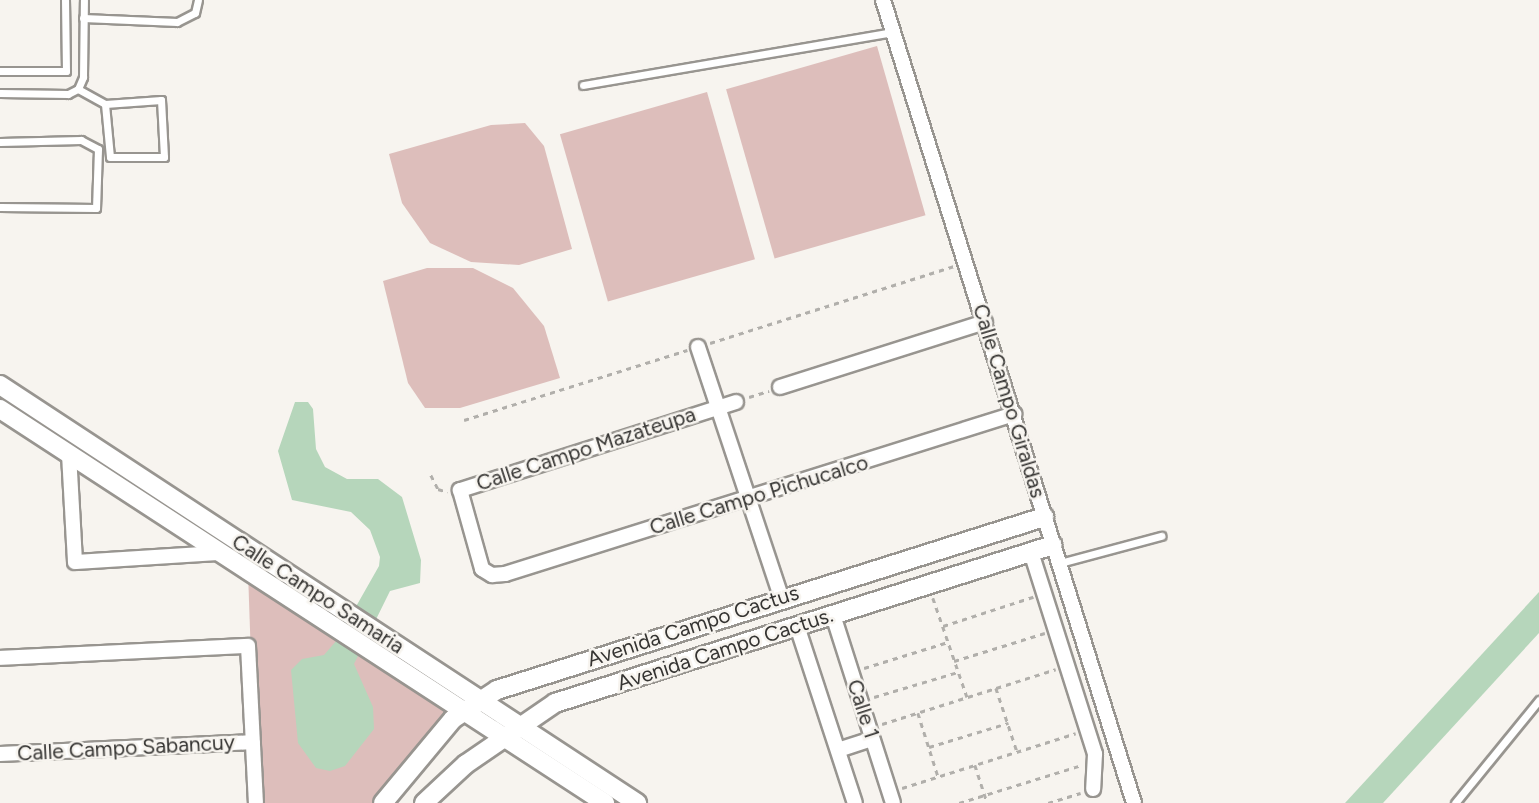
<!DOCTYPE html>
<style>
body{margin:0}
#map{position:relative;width:1539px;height:803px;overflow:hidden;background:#f7f4ef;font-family:Figtree,sans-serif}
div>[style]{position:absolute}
.green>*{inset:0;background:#ddbebb;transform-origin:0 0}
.water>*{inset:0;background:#b6d6bb}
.path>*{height:2.5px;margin-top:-1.25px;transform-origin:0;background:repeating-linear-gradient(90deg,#b1afab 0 5px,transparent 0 10px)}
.roads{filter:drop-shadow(2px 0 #989590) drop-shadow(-2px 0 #989590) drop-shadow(0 2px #989590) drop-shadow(0 -2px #989590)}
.service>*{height:7px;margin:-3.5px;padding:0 3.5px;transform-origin:3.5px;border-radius:3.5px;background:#fff}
.minor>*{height:14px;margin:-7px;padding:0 7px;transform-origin:7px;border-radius:7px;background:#fff}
.tertiary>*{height:18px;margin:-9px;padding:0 9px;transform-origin:9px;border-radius:9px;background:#fff}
span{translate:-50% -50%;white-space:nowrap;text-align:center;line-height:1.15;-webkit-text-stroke:5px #f7f4ef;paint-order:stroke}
.street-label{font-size:21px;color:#353432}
</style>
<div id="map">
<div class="green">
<i style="left:877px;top:46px;width:176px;height:157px;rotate:74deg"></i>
<i style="left:707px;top:92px;width:174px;height:153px;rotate:74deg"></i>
<i style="clip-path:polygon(525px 123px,544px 146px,572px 249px,519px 265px,471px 262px,430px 243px,402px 203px,389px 154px,491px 125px)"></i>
<i style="clip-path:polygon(427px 268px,473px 268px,513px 288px,544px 326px,560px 378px,460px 408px,425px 408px,408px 383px,383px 281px)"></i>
<i style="clip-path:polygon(248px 572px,462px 711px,383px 803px,256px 803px)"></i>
</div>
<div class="water">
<i style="clip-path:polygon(295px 402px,308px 402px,313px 409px,316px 449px,325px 467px,347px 479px,378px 479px,402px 497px,421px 560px,420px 583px,390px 591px,354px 664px,373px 707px,374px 729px,345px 766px,330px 771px,316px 768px,298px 743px,291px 670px,302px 659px,324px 655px,337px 640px,379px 566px,380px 557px,370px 530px,351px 512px,292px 500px,278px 451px)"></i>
<i style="clip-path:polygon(1539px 592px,1539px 633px,1383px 803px,1345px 803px)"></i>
</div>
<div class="path">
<i style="left:710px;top:343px;width:256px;rotate:-17.5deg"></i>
<i style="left:749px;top:397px;width:21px;rotate:-17deg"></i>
<i style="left:464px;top:420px;width:234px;rotate:-17.4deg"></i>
<i style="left:431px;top:475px;width:16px;rotate:63deg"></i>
<i style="left:438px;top:489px;width:10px;rotate:17deg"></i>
<i style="left:933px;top:598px;width:105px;rotate:71deg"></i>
<i style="left:943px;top:626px;width:95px;rotate:-17.9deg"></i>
<i style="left:954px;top:661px;width:95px;rotate:-17.1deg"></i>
<i style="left:864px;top:668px;width:88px;rotate:-17.2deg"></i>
<i style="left:996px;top:688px;width:66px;rotate:71.6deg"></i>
<i style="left:874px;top:697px;width:88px;rotate:-16.6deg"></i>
<i style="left:918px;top:713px;width:66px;rotate:72.4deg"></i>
<i style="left:882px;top:724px;width:182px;rotate:-17.5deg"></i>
<i style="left:929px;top:747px;width:83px;rotate:-16.9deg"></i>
<i style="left:975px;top:765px;width:40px;rotate:72deg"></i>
<i style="left:902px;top:788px;width:182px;rotate:-17.5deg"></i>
<i style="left:959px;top:803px;width:129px;rotate:-17.2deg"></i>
<i style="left:1048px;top:803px;width:34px;rotate:-17deg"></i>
</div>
<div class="roads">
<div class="service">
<i style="left:83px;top:18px;width:94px;rotate:2.4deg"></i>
<i style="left:177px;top:22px;width:20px;rotate:-27deg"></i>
<i style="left:195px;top:13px;width:13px;rotate:-77deg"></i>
<i style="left:0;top:71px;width:66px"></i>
<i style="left:66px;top:71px;width:71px;rotate:-90.8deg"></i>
<i style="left:583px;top:85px;width:314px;rotate:-9.7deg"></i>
<i style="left:78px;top:89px;width:31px;rotate:29deg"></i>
<i style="left:105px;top:104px;width:53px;rotate:84.6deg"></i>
<i style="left:110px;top:157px;width:54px"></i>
<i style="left:164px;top:157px;width:57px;rotate:-93deg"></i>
<i style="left:161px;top:100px;width:56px;rotate:175.9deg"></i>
<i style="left:0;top:93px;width:68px;rotate:0.8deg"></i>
<i style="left:68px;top:94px;width:11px;rotate:-27deg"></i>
<i style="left:78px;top:89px;width:13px;rotate:-67deg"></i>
<i style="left:83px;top:77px;width:77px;rotate:-89.3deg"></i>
<i style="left:0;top:142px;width:81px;rotate:-1.4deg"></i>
<i style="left:81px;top:140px;width:19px;rotate:28deg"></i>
<i style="left:98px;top:149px;width:59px;rotate:91.9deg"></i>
<i style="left:96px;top:208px;width:96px;rotate:-179.4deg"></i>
<i style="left:1060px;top:563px;width:105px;rotate:-15deg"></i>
<i style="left:1455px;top:803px;width:133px;rotate:-50.8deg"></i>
</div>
<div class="minor">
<i style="left:883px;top:0;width:841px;rotate:72.64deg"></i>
<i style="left:698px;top:347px;width:263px;rotate:71.6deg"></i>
<i style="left:780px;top:387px;width:215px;rotate:-17.6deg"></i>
<i style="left:736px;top:402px;width:290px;rotate:162.3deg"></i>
<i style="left:460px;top:490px;width:82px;rotate:74.4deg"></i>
<i style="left:482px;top:569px;width:12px;rotate:31deg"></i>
<i style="left:492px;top:575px;width:13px;rotate:-4deg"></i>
<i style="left:505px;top:574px;width:534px;rotate:-17.45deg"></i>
<i style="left:69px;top:454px;width:108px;rotate:86.8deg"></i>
<i style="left:75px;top:562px;width:144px;rotate:-3.6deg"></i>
<i style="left:1031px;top:552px;width:212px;rotate:72.4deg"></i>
<i style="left:1095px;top:754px;width:35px;rotate:93deg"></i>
<i style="left:833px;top:615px;width:197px;rotate:72.3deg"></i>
<i style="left:797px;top:626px;width:186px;rotate:71.9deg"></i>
<i style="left:0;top:658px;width:248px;rotate:-2.8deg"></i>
<i style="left:248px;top:646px;width:157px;rotate:87.1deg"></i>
<i style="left:838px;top:750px;width:36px;rotate:-18deg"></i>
<i style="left:0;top:754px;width:253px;rotate:-2.7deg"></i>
</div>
<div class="tertiary">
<i style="left:0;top:385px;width:762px;rotate:33.27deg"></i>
<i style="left:0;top:409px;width:722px;rotate:33.07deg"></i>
<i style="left:383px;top:803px;width:109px;rotate:-50.2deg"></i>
<i style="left:453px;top:719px;width:53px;rotate:-33.4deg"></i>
<i style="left:497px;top:690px;width:574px;rotate:-17.55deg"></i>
<i style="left:424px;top:803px;width:57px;rotate:-42.9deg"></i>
<i style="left:466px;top:764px;width:108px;rotate:-34.4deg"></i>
<i style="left:555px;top:703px;width:522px;rotate:-17.6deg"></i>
</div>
</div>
<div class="street-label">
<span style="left:1009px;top:401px;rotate:73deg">Calle Campo Giraldas</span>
<span style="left:586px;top:449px;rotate:-18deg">Calle Campo Mazateupa</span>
<span style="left:759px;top:495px;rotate:-17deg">Calle Campo Pichucalco</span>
<span style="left:318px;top:594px;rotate:33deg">Calle Campo Samaria</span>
<span style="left:693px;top:626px;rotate:-18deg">Avenida Campo Cactus</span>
<span style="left:725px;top:649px;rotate:-18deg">Avenida Campo Cactus.</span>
<span style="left:863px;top:709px;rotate:72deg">Calle 1</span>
<span style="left:126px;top:748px;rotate:-3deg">Calle Campo Sabancuy</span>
</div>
</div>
